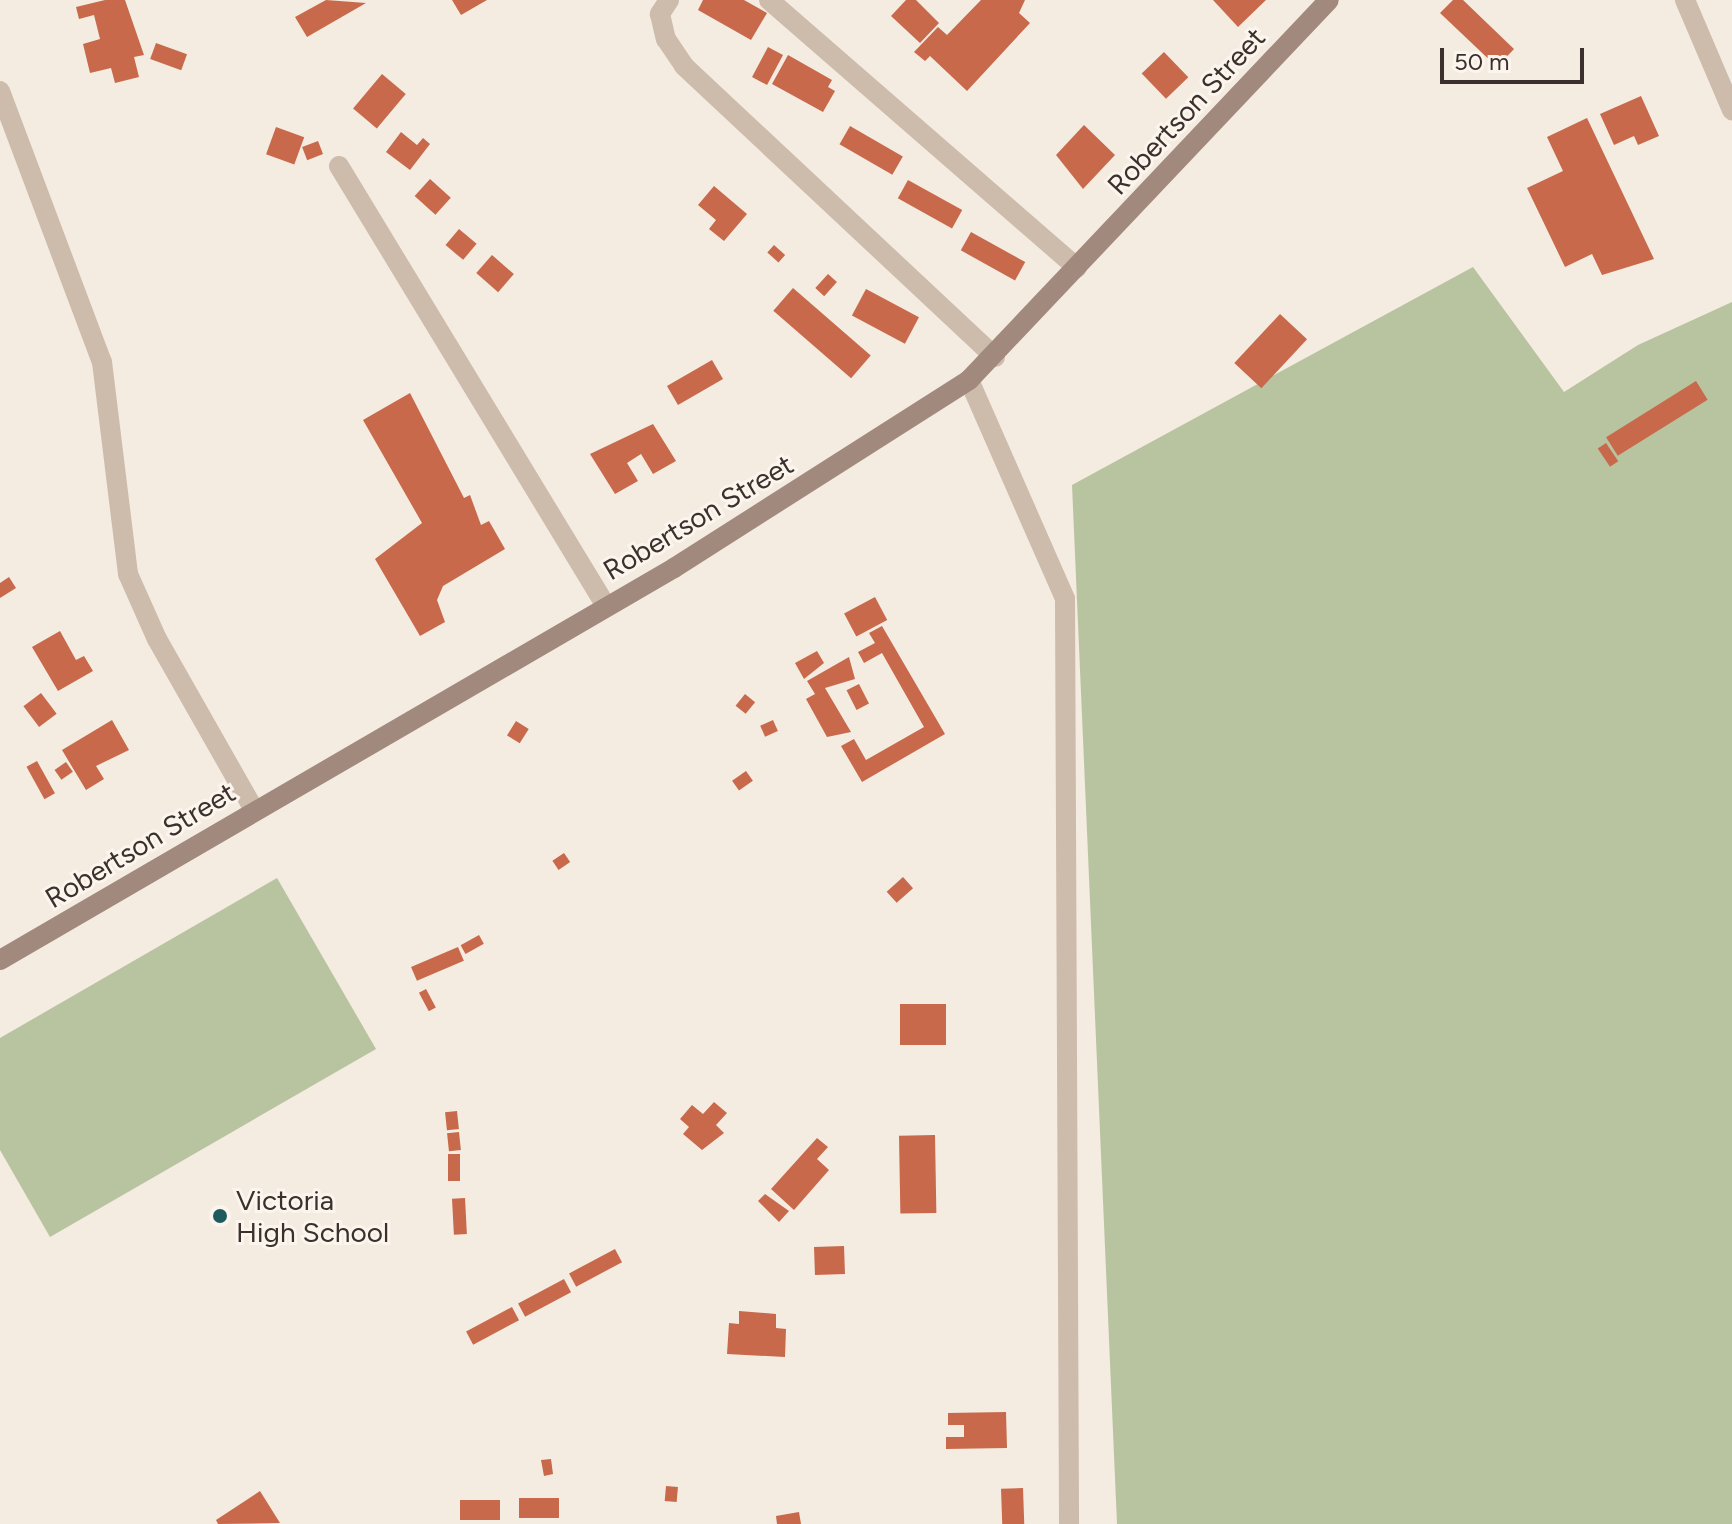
<!DOCTYPE html>
<style>
body{margin:0}
#map{position:relative;width:1732px;height:1524px;overflow:hidden;background:#f4ebe1;font-family:Figtree,sans-serif}
div>[style]{position:absolute}
.green>*{inset:0;background:#b8c4a0}
.building>*{inset:0;background:#c8694b;transform-origin:0 0}
.street>*{height:20px;margin:-10px;padding:0 10px;transform-origin:10px;border-radius:10px;background:#cdbbac}
.secondary>*{height:20px;margin:-10px;padding:0 10px;transform-origin:10px;border-radius:10px;background:#a18a7d}
.dots>*{width:22px;height:22px;translate:-50% -50%;box-sizing:border-box;border:4px solid #fbf5ee;border-radius:50%}
span{translate:-50% -50%;white-space:nowrap;text-align:center;line-height:1.15;-webkit-text-stroke:6px #fbf5ee;paint-order:stroke}
.street-label{font-size:28px;color:#3b302b}
.poi-label{font-size:28px;color:#3b302b}
.left{translate:0 -50%;text-align:left}
.scale{position:absolute;left:1440px;top:48px;width:144px;height:36px;box-sizing:border-box;border:4px solid #3b302b;border-top:0;padding-left:10px;font-size:24px;line-height:28px;white-space:nowrap;color:#3b302b;-webkit-text-stroke:6px #fbf5ee;paint-order:stroke}
</style>
<div id="map">
<div class="green">
<i style="clip-path:polygon(1473px 267px,1564px 392px,1638px 345px,1732px 302px,1732px 1524px,1117px 1524px,1072px 485px)"></i>
<i style="clip-path:polygon(277px 878px,376px 1049px,50px 1237px,0 1150px,0 1038px)"></i>
</div>
<div class="building">
<i style="clip-path:polygon(105px 0,125px 0,144px 55px,134px 57px,139px 77px,115px 83px,111px 68px,90px 73px,83px 44px,100px 39px,94px 15px,79px 19px,76px 7px)"></i>
<i style="clip-path:polygon(326px 0,366px 3px,307px 37px,295px 17px)"></i>
<i style="clip-path:polygon(452px 0,487px 0,461px 15px)"></i>
<i style="clip-path:polygon(703px 0,744px 0,767px 13px,751px 40px,698px 10px)"></i>
<i style="clip-path:polygon(906px 0,916px 0,939px 23px,920px 43px,891px 16px)"></i>
<i style="clip-path:polygon(981px 0,1025px 0,1019px 13px,1030px 23px,967px 91px,930px 56px,925px 61px,914px 52px,938px 27px,947px 35px)"></i>
<i style="clip-path:polygon(1213px 0,1266px 0,1238px 27px)"></i>
<i style="clip-path:polygon(1453px 0,1463px 0,1514px 49px,1497px 67px,1440px 13px)"></i>
<i style="left:156px;top:43px;width:33px;height:17px;rotate:20deg"></i>
<i style="left:768px;top:47px;width:17px;height:34px;rotate:28deg"></i>
<i style="left:1164px;top:52px;width:35px;height:31px;rotate:46deg"></i>
<i style="clip-path:polygon(788px 55px,832px 80px,828px 87px,835px 91px,823px 112px,772px 84px)"></i>
<i style="left:382px;top:74px;width:31px;height:45px;rotate:40deg"></i>
<i style="clip-path:polygon(1641px 96px,1659px 136px,1638px 145px,1634px 136px,1614px 145px,1600px 114px)"></i>
<i style="clip-path:polygon(1587px 118px,1654px 259px,1602px 275px,1592px 254px,1565px 267px,1527px 188px,1563px 171px,1547px 137px)"></i>
<i style="clip-path:polygon(1084px 125px,1115px 155px,1083px 189px,1056px 155px)"></i>
<i style="left:850px;top:126px;width:61px;height:21px;rotate:30deg"></i>
<i style="left:276px;top:127px;width:30px;height:29px;rotate:20deg"></i>
<i style="clip-path:polygon(401px 132px,417px 145px,423px 138px,430px 144px,410px 170px,386px 152px)"></i>
<i style="left:318px;top:141px;width:14px;height:17px;rotate:69deg"></i>
<i style="left:430px;top:179px;width:28px;height:23px;rotate:42deg"></i>
<i style="left:908px;top:180px;width:62px;height:21px;rotate:29deg"></i>
<i style="clip-path:polygon(714px 186px,747px 214px,724px 241px,709px 229px,716px 220px,698px 205px)"></i>
<i style="left:459px;top:229px;width:23px;height:21px;rotate:40deg"></i>
<i style="left:971px;top:232px;width:62px;height:21px;rotate:29deg"></i>
<i style="left:774px;top:245px;width:15px;height:10px;rotate:42deg"></i>
<i style="left:492px;top:255px;width:29px;height:24px;rotate:41deg"></i>
<i style="left:828px;top:274px;width:12px;height:19px;rotate:42deg"></i>
<i style="left:793px;top:288px;width:103px;height:30px;rotate:41deg"></i>
<i style="left:866px;top:289px;width:60px;height:30px;rotate:28deg"></i>
<i style="left:1280px;top:314px;width:37px;height:67px;rotate:43deg"></i>
<i style="left:712px;top:360px;width:22px;height:52px;rotate:60deg"></i>
<i style="left:1696px;top:381px;width:22px;height:106px;rotate:58deg"></i>
<i style="clip-path:polygon(410px 393px,464px 498px,470px 495px,481px 525px,489px 521px,505px 549px,443px 586px,437px 600px,445px 622px,420px 636px,375px 559px,422px 523px,363px 420px)"></i>
<i style="clip-path:polygon(653px 424px,676px 461px,653px 474px,641px 454px,627px 463px,638px 481px,615px 494px,590px 454px)"></i>
<i style="left:1606px;top:443px;width:22px;height:10px;rotate:56deg"></i>
<i style="clip-path:polygon(9px 577px,16px 588px,0 598px,0 583px)"></i>
<i style="left:875px;top:597px;width:26px;height:35px;rotate:62deg"></i>
<i style="clip-path:polygon(882px 626px,945px 734px,862px 782px,841px 746px,854px 739px,866px 760px,924px 727px,882px 653px,864px 663px,858px 652px,875px 643px,869px 633px)"></i>
<i style="clip-path:polygon(60px 631px,76px 660px,84px 656px,93px 671px,58px 691px,32px 647px)"></i>
<i style="clip-path:polygon(817px 651px,824px 663px,804px 679px,795px 663px)"></i>
<i style="clip-path:polygon(849px 657px,855px 679px,825px 688px,851px 732px,827px 737px,806px 699px,815px 694px,807px 681px)"></i>
<i style="left:859px;top:684px;width:22px;height:14px;rotate:63deg"></i>
<i style="left:41px;top:693px;width:26px;height:22px;rotate:53deg"></i>
<i style="left:745px;top:694px;width:13px;height:15px;rotate:39deg"></i>
<i style="clip-path:polygon(112px 720px,129px 750px,96px 766px,104px 779px,86px 790px,62px 750px)"></i>
<i style="left:773px;top:720px;width:12px;height:14px;rotate:66deg"></i>
<i style="left:516px;top:721px;width:15px;height:17px;rotate:32deg"></i>
<i style="left:37px;top:761px;width:37px;height:12px;rotate:61deg"></i>
<i style="left:66px;top:762px;width:12px;height:14px;rotate:55deg"></i>
<i style="left:746px;top:771px;width:12px;height:17px;rotate:55deg"></i>
<i style="left:564px;top:853px;width:11px;height:14px;rotate:56deg"></i>
<i style="left:903px;top:877px;width:15px;height:22px;rotate:48deg"></i>
<i style="left:479px;top:935px;width:10px;height:21px;rotate:61deg"></i>
<i style="left:458px;top:947px;width:15px;height:51px;rotate:67deg"></i>
<i style="left:426px;top:989px;width:21px;height:8px;rotate:62deg"></i>
<i style="left:900px;top:1004px;width:46px;height:41px"></i>
<i style="clip-path:polygon(714px 1102px,727px 1113px,716px 1125px,724px 1133px,702px 1150px,683px 1134px,689px 1127px,680px 1119px,692px 1105px,703px 1114px)"></i>
<i style="left:457px;top:1111px;width:18px;height:12px;rotate:84deg"></i>
<i style="left:459px;top:1132px;width:18px;height:12px;rotate:84deg"></i>
<i style="left:935px;top:1135px;width:78px;height:36px;rotate:89deg"></i>
<i style="clip-path:polygon(817px 1138px,828px 1147px,817px 1159px,829px 1170px,794px 1210px,771px 1189px)"></i>
<i style="left:448px;top:1154px;width:12px;height:27px"></i>
<i style="clip-path:polygon(765px 1194px,789px 1211px,779px 1222px,758px 1201px)"></i>
<i style="left:465px;top:1198px;width:36px;height:13px;rotate:87deg"></i>
<i style="left:844px;top:1246px;width:28px;height:30px;rotate:88deg"></i>
<i style="left:615px;top:1249px;width:15px;height:52px;rotate:62deg"></i>
<i style="left:564px;top:1279px;width:15px;height:52px;rotate:62deg"></i>
<i style="left:512px;top:1307px;width:15px;height:52px;rotate:62deg"></i>
<i style="clip-path:polygon(739px 1311px,776px 1314px,776px 1328px,786px 1329px,785px 1357px,727px 1354px,729px 1323px,739px 1324px)"></i>
<i style="clip-path:polygon(1006px 1412px,1007px 1448px,946px 1449px,946px 1437px,964px 1437px,964px 1425px,948px 1425px,948px 1413px)"></i>
<i style="clip-path:polygon(551px 1459px,553px 1474px,544px 1476px,541px 1460px)"></i>
<i style="left:666px;top:1486px;width:12px;height:15px;rotate:5deg"></i>
<i style="left:1023px;top:1488px;width:36px;height:22px;rotate:88deg"></i>
<i style="clip-path:polygon(260px 1491px,280px 1523px,218px 1524px,216px 1520px)"></i>
<i style="left:519px;top:1498px;width:40px;height:20px"></i>
<i style="left:460px;top:1500px;width:40px;height:20px"></i>
<i style="clip-path:polygon(799px 1512px,801px 1524px,777px 1524px,776px 1516px)"></i>
</div>
<div class="street">
<i style="left:669px;top:0;width:17px;rotate:123deg"></i>
<i style="left:660px;top:14px;width:26px;rotate:77deg"></i>
<i style="left:666px;top:39px;width:32px;rotate:56deg"></i>
<i style="left:684px;top:66px;width:426px;rotate:43.1deg"></i>
<i style="left:769px;top:0;width:408px;rotate:41deg"></i>
<i style="left:1685px;top:0;width:120px;rotate:66.9deg"></i>
<i style="left:0;top:91px;width:290px;rotate:69.4deg"></i>
<i style="left:102px;top:362px;width:214px;rotate:83deg"></i>
<i style="left:128px;top:574px;width:71px;rotate:66deg"></i>
<i style="left:157px;top:639px;width:197px;rotate:60.4deg"></i>
<i style="left:339px;top:166px;width:515px;rotate:58.75deg"></i>
<i style="left:969px;top:380px;width:239px;rotate:66.3deg"></i>
<i style="left:1065px;top:599px;width:925px;rotate:89.75deg"></i>
</div>
<div class="secondary">
<i style="left:0;top:960px;width:780px;rotate:-30.18deg"></i>
<i style="left:674px;top:568px;width:350px;rotate:-32.5deg"></i>
<i style="left:969px;top:380px;width:523px;rotate:-46.55deg"></i>
</div>
<div class="dots">
<i style="left:220px;top:1216px;background:#1f5a5e"></i>
</div>
<div class="street-label">
<span style="left:1186px;top:111px;rotate:-47deg">Robertson Street</span>
<span style="left:698px;top:517px;rotate:-31deg">Robertson Street</span>
<span style="left:140px;top:845px;rotate:-31deg">Robertson Street</span>
</div>
<div class="poi-label">
<span class="left" style="left:236px;top:1216px">Victoria<br>High School</span>
</div>
<div class="scale">50 m</div>
</div>
